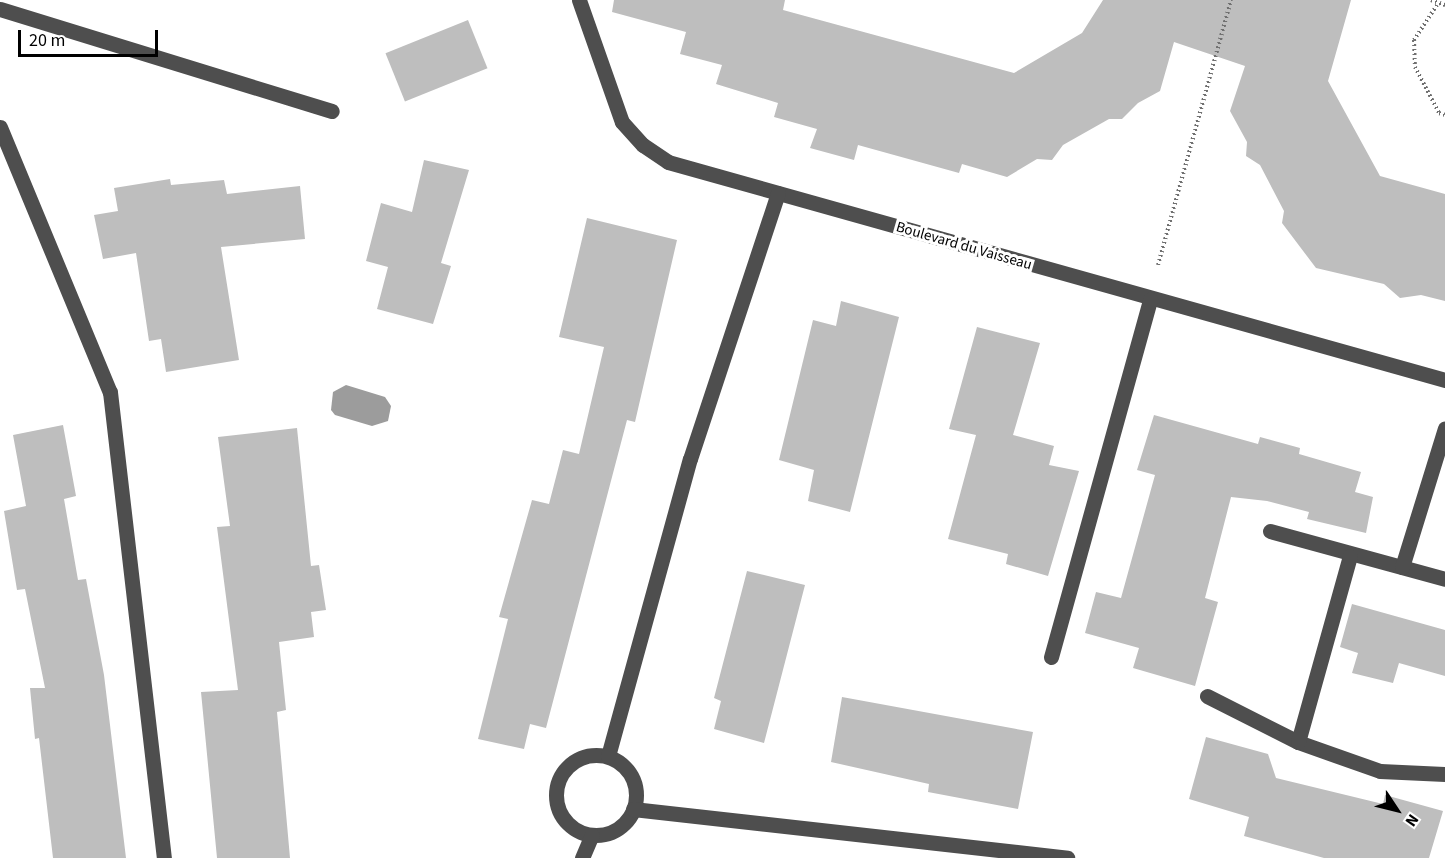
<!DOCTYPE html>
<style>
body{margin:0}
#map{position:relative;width:1445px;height:858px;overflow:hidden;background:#fff;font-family:"Source Sans 3",sans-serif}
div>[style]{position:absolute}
.water>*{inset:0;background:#9c9c9c}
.building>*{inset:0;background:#bebebe;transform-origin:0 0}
.path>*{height:4px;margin-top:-2px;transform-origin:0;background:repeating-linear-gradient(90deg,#707070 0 1.5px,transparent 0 4.5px)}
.minor>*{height:15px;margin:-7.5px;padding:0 7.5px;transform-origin:7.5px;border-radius:7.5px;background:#4e4e4e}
.minor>.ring{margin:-7.5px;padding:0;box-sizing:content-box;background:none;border:15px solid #4e4e4e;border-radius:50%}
span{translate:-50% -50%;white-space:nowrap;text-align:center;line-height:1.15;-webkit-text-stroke:6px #fff;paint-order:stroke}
.street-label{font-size:15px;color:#000}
.north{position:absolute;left:1367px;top:780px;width:60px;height:60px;-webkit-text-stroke:4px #fff;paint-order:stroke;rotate:125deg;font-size:16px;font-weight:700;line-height:24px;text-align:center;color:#000}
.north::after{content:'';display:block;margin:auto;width:21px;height:27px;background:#000;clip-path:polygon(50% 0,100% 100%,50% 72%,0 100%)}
.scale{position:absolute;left:18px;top:30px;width:140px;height:27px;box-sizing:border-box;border:3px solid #000;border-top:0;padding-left:8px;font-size:18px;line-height:21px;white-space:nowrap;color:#000;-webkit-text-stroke:4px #fff;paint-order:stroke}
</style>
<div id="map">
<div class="water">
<i style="clip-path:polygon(346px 385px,385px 397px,391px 406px,388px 421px,372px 426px,335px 415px,331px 410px,333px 392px)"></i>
</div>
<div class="building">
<i style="clip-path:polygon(614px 0,785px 0,783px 10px,1014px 73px,1082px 33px,1103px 0,1351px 0,1328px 81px,1380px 176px,1445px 194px,1445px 301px,1421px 295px,1400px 298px,1384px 284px,1316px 268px,1282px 223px,1284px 211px,1260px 165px,1246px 156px,1247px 142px,1230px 111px,1245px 66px,1174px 42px,1160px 91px,1138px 103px,1122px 119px,1109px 119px,1063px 145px,1052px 160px,1037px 159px,1007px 177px,962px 164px,959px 173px,858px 145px,854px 160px,810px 148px,817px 129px,774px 117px,778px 103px,716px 84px,722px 65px,680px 54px,686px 32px,612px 12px)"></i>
<i style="left:468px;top:20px;width:52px;height:89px;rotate:68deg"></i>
<i style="clip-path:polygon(424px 160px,469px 170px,441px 263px,451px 266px,433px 324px,377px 309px,388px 267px,366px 261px,381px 203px,412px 212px)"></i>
<i style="clip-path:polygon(170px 179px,171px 185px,224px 180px,227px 194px,300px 186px,305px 239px,221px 247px,239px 360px,166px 372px,161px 339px,149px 341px,136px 253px,103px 259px,94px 215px,118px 211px,114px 188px)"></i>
<i style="clip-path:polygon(587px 218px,677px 240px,635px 422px,627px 420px,546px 728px,530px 724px,524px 749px,478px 739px,508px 619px,499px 617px,532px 500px,549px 504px,563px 450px,579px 454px,604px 347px,559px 337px)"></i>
<i style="clip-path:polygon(841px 301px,899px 317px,850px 512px,808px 501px,814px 470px,779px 460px,813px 320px,836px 326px)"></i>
<i style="clip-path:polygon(977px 327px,1040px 343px,1013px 435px,1054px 446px,1049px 465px,1079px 471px,1048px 576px,1006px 564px,1008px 554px,948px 539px,976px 435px,949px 429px)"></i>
<i style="clip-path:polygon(1154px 415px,1258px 444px,1260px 437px,1300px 448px,1299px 454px,1361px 472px,1355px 492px,1373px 497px,1366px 533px,1307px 519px,1309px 512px,1267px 501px,1231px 497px,1205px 598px,1218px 602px,1195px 686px,1133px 668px,1139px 648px,1085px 633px,1096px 592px,1121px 598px,1155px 475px,1137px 470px)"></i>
<i style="clip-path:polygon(63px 425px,76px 496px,64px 499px,78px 580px,86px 579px,104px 675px,126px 858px,53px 858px,39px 738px,35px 739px,30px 688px,45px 688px,25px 589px,17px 590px,4px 511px,26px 506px,13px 435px)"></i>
<i style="clip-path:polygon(297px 428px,311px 566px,319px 565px,326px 610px,311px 612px,314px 637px,279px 642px,286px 710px,277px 712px,290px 858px,217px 858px,201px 692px,238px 690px,217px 527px,230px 526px,218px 437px)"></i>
<i style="clip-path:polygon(747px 571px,805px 585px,764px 743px,714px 729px,721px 701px,714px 698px)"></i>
<i style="clip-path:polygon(1352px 604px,1445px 630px,1445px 676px,1399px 663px,1393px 683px,1352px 673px,1358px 653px,1340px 647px)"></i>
<i style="clip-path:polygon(842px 697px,1033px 732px,1018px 809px,928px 792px,929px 784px,831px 762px)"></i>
<i style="clip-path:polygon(1206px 737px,1268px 754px,1276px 778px,1383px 804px,1385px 795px,1443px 811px,1429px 858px,1324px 858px,1244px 836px,1249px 817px,1189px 799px)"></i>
</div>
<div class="path">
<i style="left:1431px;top:0;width:15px;rotate:20deg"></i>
<i style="left:1437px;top:5px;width:42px;rotate:123.3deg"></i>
<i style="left:1414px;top:40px;width:27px;rotate:88deg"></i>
<i style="left:1415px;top:67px;width:52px;rotate:62.4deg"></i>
<i style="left:1439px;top:113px;width:6px;rotate:18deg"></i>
<i style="left:1158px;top:265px;width:275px;rotate:-74.6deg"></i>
</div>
<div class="minor">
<i style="left:579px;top:0;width:129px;rotate:70.6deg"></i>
<i style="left:622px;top:122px;width:31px;rotate:48deg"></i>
<i style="left:643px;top:145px;width:30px;rotate:34deg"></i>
<i style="left:668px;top:162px;width:807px;rotate:15.67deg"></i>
<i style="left:0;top:9px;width:347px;rotate:17.1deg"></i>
<i style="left:0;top:127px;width:287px;rotate:67.5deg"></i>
<i style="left:110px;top:392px;width:469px;rotate:83.4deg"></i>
<i style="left:1270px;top:531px;width:181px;rotate:15.3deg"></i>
<i style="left:1402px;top:567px;width:145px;rotate:-72.8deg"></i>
<i style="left:1051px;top:657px;width:371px;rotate:-74.5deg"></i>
<i style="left:1207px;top:696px;width:102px;rotate:26.8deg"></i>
<i style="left:1298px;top:742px;width:87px;rotate:19.5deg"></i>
<i style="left:1380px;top:771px;width:65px;rotate:2.6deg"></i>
<i style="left:1298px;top:742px;width:193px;rotate:-74.4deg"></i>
<i class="ring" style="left:556px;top:755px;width:65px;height:65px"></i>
<i style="left:608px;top:756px;width:308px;rotate:-74.6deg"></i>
<i style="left:690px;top:459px;width:280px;rotate:-71.7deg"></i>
<i style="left:633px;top:809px;width:437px;rotate:6.4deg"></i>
<i style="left:582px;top:858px;width:25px;rotate:-67deg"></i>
</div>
<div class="street-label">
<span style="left:964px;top:246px;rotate:16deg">Boulevard du Vaisseau</span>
</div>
<div class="north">N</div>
<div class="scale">20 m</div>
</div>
